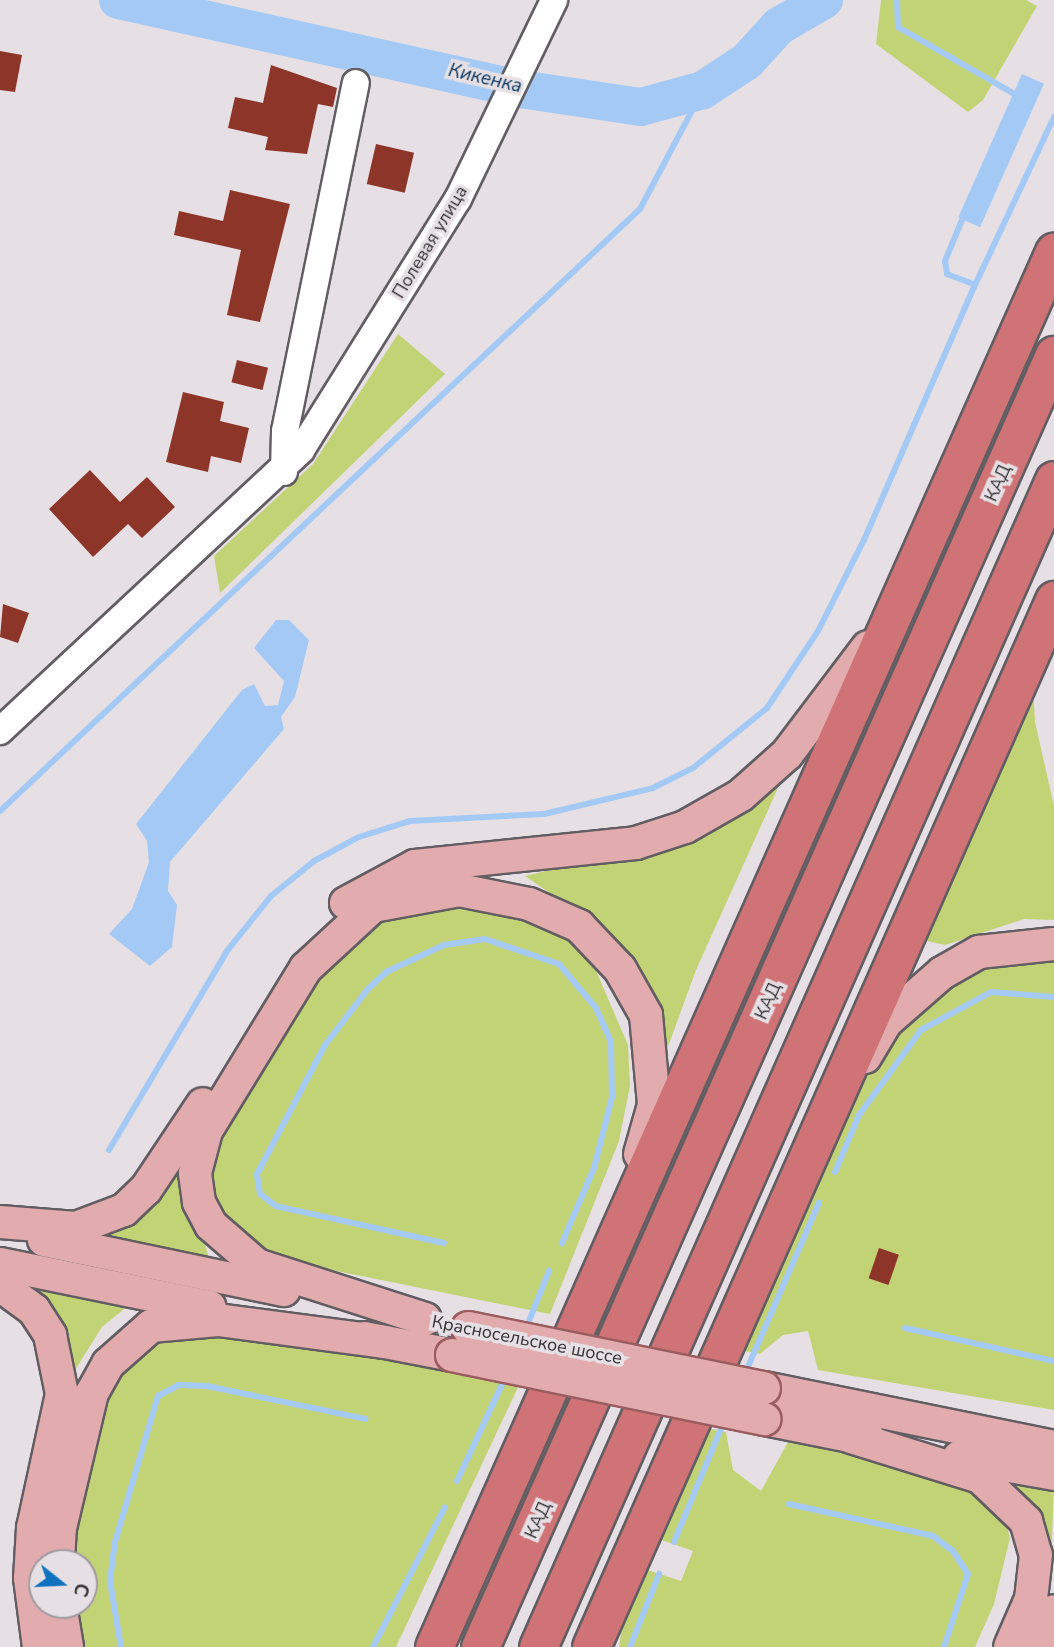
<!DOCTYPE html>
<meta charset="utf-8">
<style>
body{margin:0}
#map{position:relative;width:1054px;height:1647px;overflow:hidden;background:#e6e0e5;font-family:"Nunito Sans",sans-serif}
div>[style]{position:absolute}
.green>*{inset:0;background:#c2d375}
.water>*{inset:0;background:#a5c9f5;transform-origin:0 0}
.stream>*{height:6px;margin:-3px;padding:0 3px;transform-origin:3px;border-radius:3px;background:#a5c9f5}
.river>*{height:38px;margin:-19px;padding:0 19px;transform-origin:19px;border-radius:19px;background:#a5c9f5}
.building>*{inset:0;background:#8d3529;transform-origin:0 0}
.roads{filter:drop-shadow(2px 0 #625d62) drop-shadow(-2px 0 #625d62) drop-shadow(0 2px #625d62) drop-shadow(0 -2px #625d62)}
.minor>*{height:26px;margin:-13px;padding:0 13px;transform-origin:13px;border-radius:13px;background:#fff}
.major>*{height:32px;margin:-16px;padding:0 16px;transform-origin:16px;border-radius:16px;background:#e2abad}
.highway>*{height:37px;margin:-18.5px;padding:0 18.5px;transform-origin:18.5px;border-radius:18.5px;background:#cf7376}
.bridges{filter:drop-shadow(2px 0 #995d5f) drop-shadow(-2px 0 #995d5f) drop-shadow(0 2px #995d5f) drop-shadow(0 -2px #995d5f)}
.major-bridge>*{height:32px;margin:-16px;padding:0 16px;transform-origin:16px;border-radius:16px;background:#e2abad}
span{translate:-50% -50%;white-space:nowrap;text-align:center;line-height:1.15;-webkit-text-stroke:7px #e6e0e5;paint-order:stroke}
.street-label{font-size:18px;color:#353335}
.water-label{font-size:19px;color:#08335f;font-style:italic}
.north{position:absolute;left:28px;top:1549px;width:70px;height:70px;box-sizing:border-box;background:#e6e0e5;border:2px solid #9f9b9f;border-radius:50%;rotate:108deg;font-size:19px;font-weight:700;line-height:28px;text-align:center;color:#353335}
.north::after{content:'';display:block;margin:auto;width:24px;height:32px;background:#1072be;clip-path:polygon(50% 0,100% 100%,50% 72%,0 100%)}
</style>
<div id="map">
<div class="green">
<i style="clip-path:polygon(101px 0,154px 0,497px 76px,492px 86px,482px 87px,340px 49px)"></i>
<i style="clip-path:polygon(881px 0,1026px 0,1037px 6px,983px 100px,968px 112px,876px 44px)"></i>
<i style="clip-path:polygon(398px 334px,445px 374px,220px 593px,214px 556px,313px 464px)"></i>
<i style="clip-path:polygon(1032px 666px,1035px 722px,1054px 806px,1054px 920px,1024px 919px,945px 945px,927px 941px,907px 960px)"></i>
<i style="clip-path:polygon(791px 759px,696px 970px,665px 1055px,588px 919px,525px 876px,609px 856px)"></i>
<i style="clip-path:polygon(505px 905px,567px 937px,591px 959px,628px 1045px,630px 1086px,619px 1141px,550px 1314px,272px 1258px,231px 1232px,207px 1191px,219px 1134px,324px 966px,374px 924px,415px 906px)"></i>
<i style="clip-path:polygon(1054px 958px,1054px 1410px,818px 1370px,808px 1331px,783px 1335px,760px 1354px,735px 1349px,844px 1108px,893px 1030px,967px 968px)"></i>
<i style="clip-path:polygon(180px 1158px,209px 1258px,108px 1237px,108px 1229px)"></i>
<i style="clip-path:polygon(38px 1287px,134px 1301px,102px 1327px,70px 1378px,59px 1321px)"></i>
<i style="clip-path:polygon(218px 1326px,519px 1385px,396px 1647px,76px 1647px,66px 1605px,84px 1605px,84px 1563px,64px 1563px,100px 1396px,142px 1343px)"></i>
<i style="clip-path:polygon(703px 1427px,726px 1432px,733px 1470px,761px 1491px,788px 1442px,835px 1447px,953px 1480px,1002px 1509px,1010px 1538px,994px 1604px,975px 1647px,619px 1647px,627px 1597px,641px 1568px,681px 1581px,693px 1551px,656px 1538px)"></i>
<i style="clip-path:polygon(1003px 1471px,1054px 1482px,1051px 1565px,1046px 1566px,1038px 1517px)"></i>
</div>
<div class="water">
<i style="left:1022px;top:74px;width:24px;height:157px;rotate:24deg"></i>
<i style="clip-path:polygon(276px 620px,289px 620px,309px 640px,295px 697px,281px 717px,284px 729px,170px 862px,168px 891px,177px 905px,172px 947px,150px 966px,109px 934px,132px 909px,149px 862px,147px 841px,136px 824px,242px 690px,254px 684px,265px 706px,278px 705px,284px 681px,254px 648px)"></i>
</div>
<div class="stream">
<i style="left:897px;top:0;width:27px;rotate:88deg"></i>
<i style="left:898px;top:27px;width:133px;rotate:29.9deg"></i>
<i style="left:962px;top:220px;width:44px;rotate:112.5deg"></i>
<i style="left:945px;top:261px;width:13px;rotate:81deg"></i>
<i style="left:947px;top:274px;width:30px;rotate:21deg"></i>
<i style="left:975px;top:285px;width:186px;rotate:-64.8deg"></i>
<i style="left:0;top:811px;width:879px;rotate:-43.25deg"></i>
<i style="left:640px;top:209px;width:135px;rotate:-62.1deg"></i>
<i style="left:109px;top:1150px;width:231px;rotate:-59.3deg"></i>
<i style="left:227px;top:951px;width:70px;rotate:-51.3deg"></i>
<i style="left:271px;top:896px;width:55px;rotate:-39.1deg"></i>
<i style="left:314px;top:861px;width:51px;rotate:-28.1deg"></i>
<i style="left:359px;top:837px;width:53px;rotate:-17.4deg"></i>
<i style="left:410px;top:821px;width:134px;rotate:-3deg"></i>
<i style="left:544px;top:814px;width:112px;rotate:-13.4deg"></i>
<i style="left:653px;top:788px;width:45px;rotate:-26.6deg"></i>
<i style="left:693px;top:768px;width:95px;rotate:-39deg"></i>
<i style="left:767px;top:708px;width:92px;rotate:-56.5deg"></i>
<i style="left:818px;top:631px;width:102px;rotate:-63.2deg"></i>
<i style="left:864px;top:540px;width:278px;rotate:-66.5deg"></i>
<i style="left:835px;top:1172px;width:62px;rotate:-67.2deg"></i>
<i style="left:859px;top:1115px;width:105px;rotate:-53.9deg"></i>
<i style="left:921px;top:1030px;width:80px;rotate:-28.5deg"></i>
<i style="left:991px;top:992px;width:63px;rotate:4.5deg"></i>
<i style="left:444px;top:1243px;width:172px;rotate:-167.6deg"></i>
<i style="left:276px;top:1206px;width:20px;rotate:-143deg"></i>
<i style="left:260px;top:1194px;width:20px;rotate:-99deg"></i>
<i style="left:257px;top:1174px;width:146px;rotate:-62.2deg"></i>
<i style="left:325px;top:1045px;width:71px;rotate:-52.5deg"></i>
<i style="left:368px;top:989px;width:25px;rotate:-43deg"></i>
<i style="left:386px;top:972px;width:64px;rotate:-25deg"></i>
<i style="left:444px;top:945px;width:41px;rotate:-8.3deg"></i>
<i style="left:485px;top:939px;width:78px;rotate:18.7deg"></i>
<i style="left:559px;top:964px;width:57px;rotate:49.9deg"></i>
<i style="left:596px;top:1008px;width:37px;rotate:66deg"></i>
<i style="left:611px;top:1042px;width:55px;rotate:89deg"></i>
<i style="left:612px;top:1097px;width:73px;rotate:104.2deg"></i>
<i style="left:594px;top:1168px;width:82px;rotate:113.1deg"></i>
<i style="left:905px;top:1328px;width:153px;rotate:12.5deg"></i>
<i style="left:525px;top:1331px;width:65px;rotate:-68.2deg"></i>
<i style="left:744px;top:1376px;width:189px;rotate:-66.6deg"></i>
<i style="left:457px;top:1481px;width:116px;rotate:-65deg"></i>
<i style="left:789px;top:1504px;width:148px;rotate:12.5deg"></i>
<i style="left:933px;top:1536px;width:25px;rotate:37deg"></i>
<i style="left:953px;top:1551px;width:27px;rotate:57deg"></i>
<i style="left:968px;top:1574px;width:77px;rotate:108.2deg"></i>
<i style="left:674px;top:1542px;width:131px;rotate:-67.5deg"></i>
<i style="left:121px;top:1647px;width:67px;rotate:-99.5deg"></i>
<i style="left:110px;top:1581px;width:39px;rotate:-83deg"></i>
<i style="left:115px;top:1542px;width:152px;rotate:-73.6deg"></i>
<i style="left:158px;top:1396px;width:24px;rotate:-28deg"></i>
<i style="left:179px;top:1385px;width:28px;rotate:2deg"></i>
<i style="left:207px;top:1386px;width:162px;rotate:11.7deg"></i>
<i style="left:373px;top:1647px;width:157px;rotate:-62.8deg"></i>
<i style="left:630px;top:1647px;width:79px;rotate:-68.3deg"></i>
</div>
<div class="river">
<i style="left:118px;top:0;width:412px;rotate:12.5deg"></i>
<i style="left:520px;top:89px;width:122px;rotate:8.5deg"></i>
<i style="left:641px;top:107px;width:64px;rotate:-15.3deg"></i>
<i style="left:703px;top:90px;width:53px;rotate:-33.4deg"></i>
<i style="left:747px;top:61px;width:47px;rotate:-47.6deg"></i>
<i style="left:779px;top:26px;width:52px;rotate:-30deg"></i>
</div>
<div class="building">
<i style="clip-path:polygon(0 51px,22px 55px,15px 92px,0 90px)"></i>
<i style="clip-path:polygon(271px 65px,337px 88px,333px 107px,318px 104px,307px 154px,265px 150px,268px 137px,228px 128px,235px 97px,263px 103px)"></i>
<i style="left:376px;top:144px;width:39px;height:41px;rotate:13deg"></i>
<i style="clip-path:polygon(230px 190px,290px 204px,260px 322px,227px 315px,241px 250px,174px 235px,179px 211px,223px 221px)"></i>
<i style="left:237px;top:360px;width:32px;height:23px;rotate:14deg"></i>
<i style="clip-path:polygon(183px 392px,224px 402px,220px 421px,249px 428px,241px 463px,211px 456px,208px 472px,166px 462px)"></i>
<i style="clip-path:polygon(90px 470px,120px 502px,147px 477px,175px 507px,142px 538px,128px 524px,93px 557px,49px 509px)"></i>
<i style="clip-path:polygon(3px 604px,29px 613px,18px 643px,0 637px)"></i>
<i style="left:879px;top:1248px;width:21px;height:32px;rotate:19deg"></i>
</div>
<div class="roads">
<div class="minor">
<i style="left:284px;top:472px;width:41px;rotate:-88.6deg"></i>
<i style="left:285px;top:431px;width:355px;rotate:-78.5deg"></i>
<i style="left:0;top:731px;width:412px;rotate:-43deg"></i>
<i style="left:301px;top:450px;width:296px;rotate:-58deg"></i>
<i style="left:458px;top:199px;width:221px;rotate:-64.2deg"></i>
</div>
<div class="major">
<i style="left:346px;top:903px;width:78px;rotate:-28.2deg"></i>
<i style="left:415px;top:866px;width:222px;rotate:-5.9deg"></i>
<i style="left:636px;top:843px;width:52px;rotate:-18.1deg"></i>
<i style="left:685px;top:827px;width:64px;rotate:-29.7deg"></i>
<i style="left:741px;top:795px;width:62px;rotate:-41.7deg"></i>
<i style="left:787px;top:754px;width:134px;rotate:-52.9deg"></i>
<i style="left:865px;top:1057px;width:41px;rotate:-59deg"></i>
<i style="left:886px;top:1022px;width:74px;rotate:-41.2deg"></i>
<i style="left:942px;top:973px;width:43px;rotate:-29.6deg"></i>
<i style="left:979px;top:952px;width:75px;rotate:-6.1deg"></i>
<i style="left:0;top:1222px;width:76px;rotate:4.5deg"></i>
<i style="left:76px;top:1228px;width:51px;rotate:-20.6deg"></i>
<i style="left:124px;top:1210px;width:30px;rotate:-44deg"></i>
<i style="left:146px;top:1189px;width:102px;rotate:-56.2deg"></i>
<i style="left:44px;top:1240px;width:245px;rotate:11.8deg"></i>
<i style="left:0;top:1264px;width:214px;rotate:11.6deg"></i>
<i style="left:0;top:1285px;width:42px;rotate:36.3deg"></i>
<i style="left:34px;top:1310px;width:30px;rotate:57deg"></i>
<i style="left:50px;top:1335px;width:60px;rotate:78.5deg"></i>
<i style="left:62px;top:1394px;width:137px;rotate:102.2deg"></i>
<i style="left:33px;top:1528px;width:50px;rotate:93.4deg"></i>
<i style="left:30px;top:1578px;width:70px;rotate:82.6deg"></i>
<i style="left:425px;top:1319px;width:176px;rotate:-162.2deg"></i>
<i style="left:257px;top:1265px;width:61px;rotate:-139deg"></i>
<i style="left:211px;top:1225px;width:26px;rotate:-118deg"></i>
<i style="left:199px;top:1202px;width:29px;rotate:-98deg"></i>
<i style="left:195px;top:1173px;width:43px;rotate:-75.3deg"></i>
<i style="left:206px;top:1131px;width:191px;rotate:-58.5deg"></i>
<i style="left:306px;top:968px;width:91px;rotate:-42.8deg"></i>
<i style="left:373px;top:906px;width:87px;rotate:-10.5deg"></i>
<i style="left:459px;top:890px;width:71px;rotate:11.3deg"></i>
<i style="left:529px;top:904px;width:55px;rotate:23.7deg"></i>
<i style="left:579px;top:926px;width:59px;rotate:46.4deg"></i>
<i style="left:620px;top:969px;width:53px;rotate:60.5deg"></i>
<i style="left:646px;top:1015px;width:90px;rotate:84.9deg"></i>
<i style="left:654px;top:1105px;width:51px;rotate:105.9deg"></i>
<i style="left:364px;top:1338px;width:90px;rotate:10.9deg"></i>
<i style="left:764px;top:1388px;width:296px;rotate:11.5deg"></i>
<i style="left:765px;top:1419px;width:107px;rotate:11.3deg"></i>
<i style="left:851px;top:1437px;width:135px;rotate:17.2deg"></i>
<i style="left:980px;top:1477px;width:64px;rotate:43.7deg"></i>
<i style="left:1026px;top:1521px;width:35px;rotate:74deg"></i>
<i style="left:1036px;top:1555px;width:44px;rotate:96.5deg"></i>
<i style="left:1031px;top:1599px;width:52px;rotate:113.6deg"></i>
<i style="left:959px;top:1457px;width:97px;rotate:10.1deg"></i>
<i style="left:58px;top:1563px;width:35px;rotate:-87deg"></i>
<i style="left:60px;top:1528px;width:139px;rotate:-76.7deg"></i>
<i style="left:92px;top:1393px;width:33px;rotate:-61deg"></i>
<i style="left:108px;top:1364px;width:57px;rotate:-41.5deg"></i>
<i style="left:151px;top:1326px;width:67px;rotate:-5.1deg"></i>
<i style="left:218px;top:1320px;width:169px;rotate:7.5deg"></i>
<i style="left:60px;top:1605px;width:43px;rotate:80.5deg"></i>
<i style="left:1038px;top:1647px;width:39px;rotate:-66deg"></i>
</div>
<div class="highway">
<i style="left:434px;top:1647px;width:1527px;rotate:-66.04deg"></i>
<i style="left:480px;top:1647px;width:1414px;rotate:-66.05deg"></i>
<i style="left:538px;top:1647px;width:1276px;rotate:-66.15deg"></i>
<i style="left:591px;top:1647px;width:1145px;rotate:-66.14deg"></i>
</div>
</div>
<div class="bridges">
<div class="major-bridge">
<i style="left:468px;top:1328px;width:302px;rotate:11.5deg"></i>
<i style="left:452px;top:1355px;width:319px;rotate:11.6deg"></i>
</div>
</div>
<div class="street-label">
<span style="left:430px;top:242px;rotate:-59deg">Полевая улица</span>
<span style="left:998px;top:483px;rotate:-66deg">КАД</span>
<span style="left:768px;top:1001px;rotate:-66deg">КАД</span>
<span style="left:527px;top:1340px;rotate:11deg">Красносельское шоссе</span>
<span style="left:538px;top:1520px;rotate:-66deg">КАД</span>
</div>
<div class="water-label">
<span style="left:485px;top:79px;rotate:13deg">Кикенка</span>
</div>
<div class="north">С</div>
</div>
